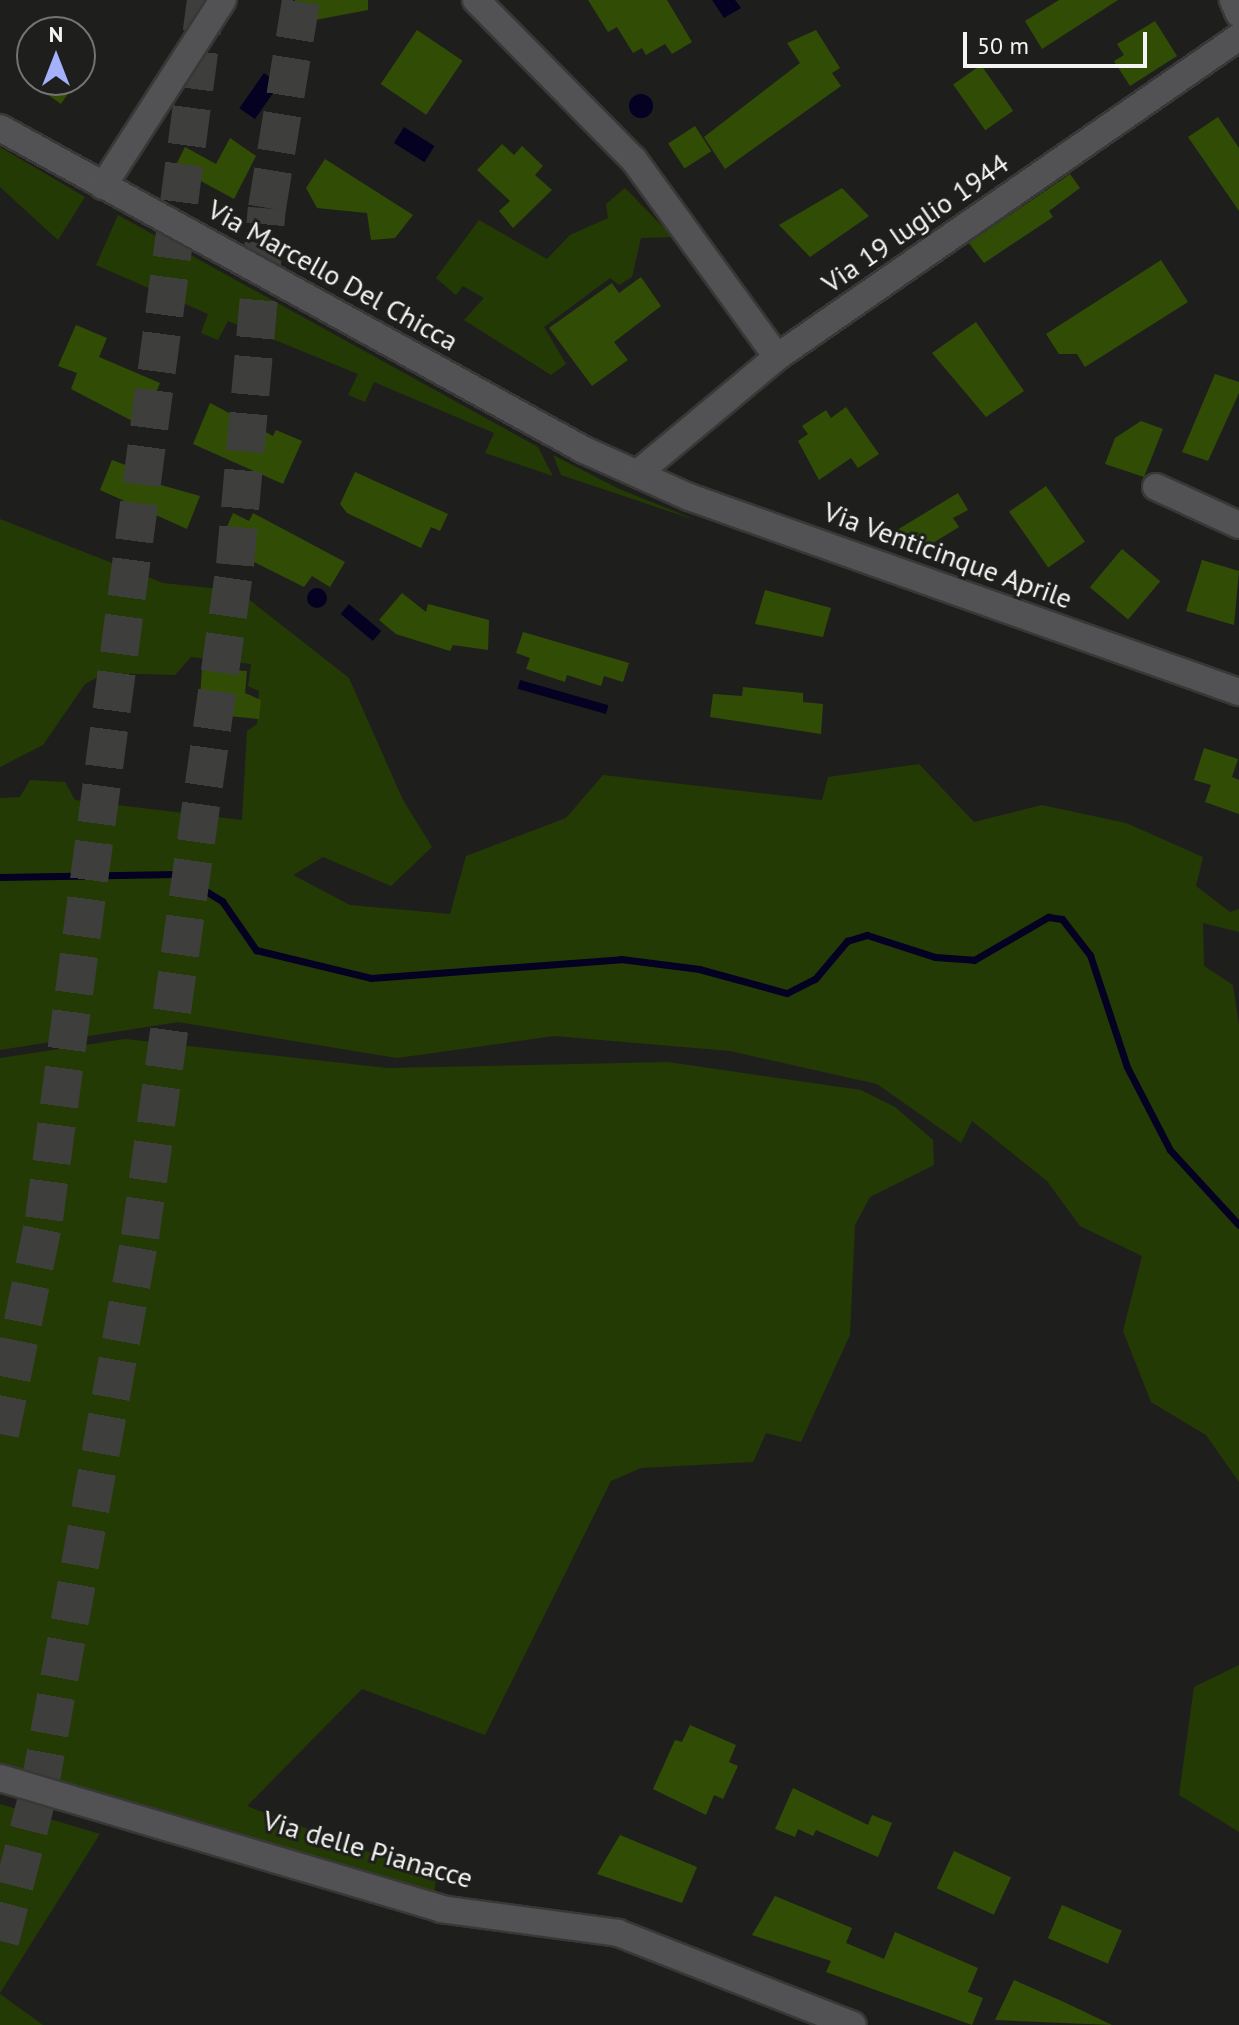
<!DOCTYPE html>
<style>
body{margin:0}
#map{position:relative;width:1239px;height:2025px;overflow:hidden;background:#1e1f1c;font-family:"PT Sans",sans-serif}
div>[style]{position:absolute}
.green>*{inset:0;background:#243a04}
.water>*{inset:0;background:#040123;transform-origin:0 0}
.round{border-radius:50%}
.stream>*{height:7px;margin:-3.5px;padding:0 3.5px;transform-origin:3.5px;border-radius:3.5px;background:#040123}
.building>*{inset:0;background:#314d05;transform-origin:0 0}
.highway-tunnel>*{height:38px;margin-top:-19px;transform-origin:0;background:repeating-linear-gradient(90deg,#3e3f3c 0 38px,transparent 0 57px)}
.roads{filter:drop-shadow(2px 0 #383936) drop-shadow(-2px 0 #383936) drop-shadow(0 2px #383936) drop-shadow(0 -2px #383936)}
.minor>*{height:26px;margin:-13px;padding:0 13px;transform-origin:13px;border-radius:13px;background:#525254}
span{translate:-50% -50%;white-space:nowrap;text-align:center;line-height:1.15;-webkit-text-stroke:6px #1e1f1c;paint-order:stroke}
.street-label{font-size:28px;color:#f4f5f3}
.north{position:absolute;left:16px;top:16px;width:80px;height:80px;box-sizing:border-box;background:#1e1f1c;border:2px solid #747572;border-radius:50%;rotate:0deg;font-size:22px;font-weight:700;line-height:32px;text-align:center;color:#f4f5f3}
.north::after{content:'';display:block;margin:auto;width:28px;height:36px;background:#a6b1fc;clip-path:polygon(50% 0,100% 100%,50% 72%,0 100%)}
.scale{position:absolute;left:963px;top:32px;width:184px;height:36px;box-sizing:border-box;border:4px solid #f4f5f3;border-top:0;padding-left:10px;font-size:24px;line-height:28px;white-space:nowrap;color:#f4f5f3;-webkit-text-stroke:6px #1e1f1c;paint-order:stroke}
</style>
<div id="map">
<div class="green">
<i style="clip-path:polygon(0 147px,85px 197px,58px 240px,0 187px)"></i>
<i style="clip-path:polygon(625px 188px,673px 237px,641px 238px,632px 277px,619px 285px,610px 278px,544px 327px,566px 364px,551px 375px,464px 320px,484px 298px,463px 286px,456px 295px,436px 278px,479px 220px,547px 259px,570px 235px,608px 218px,606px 204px)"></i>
<i style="clip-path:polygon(118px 215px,538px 447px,553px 476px,485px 453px,494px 433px,374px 382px,365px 402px,348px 395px,358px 374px,228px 321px,218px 340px,201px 333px,208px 314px,96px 265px)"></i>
<i style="clip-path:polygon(553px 455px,617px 488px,698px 521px,561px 475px)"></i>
<i style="clip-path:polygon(0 519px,163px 583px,238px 591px,349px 678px,403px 800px,432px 847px,391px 886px,323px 857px,293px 875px,350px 905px,450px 914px,466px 856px,566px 818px,603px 775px,822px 800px,828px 777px,919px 764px,974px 822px,1042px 805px,1126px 823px,1203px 857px,1196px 886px,1230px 912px,1239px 909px,1239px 932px,1203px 923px,1204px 966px,1233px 985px,1239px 1025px,1239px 1482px,1206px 1435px,1151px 1402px,1123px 1331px,1142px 1256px,1080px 1226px,1047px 1181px,972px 1121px,961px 1143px,877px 1084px,730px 1051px,554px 1036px,397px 1058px,178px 1022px,0 1050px,0 798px,20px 797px,30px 780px,65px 782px,75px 800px,242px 820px,247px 731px,257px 724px,259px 691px,248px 686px,251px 664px,191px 657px,175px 675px,106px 673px,85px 684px,43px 745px,0 767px)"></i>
<i style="clip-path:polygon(125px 1039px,388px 1068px,668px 1062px,861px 1090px,895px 1107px,933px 1140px,934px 1165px,870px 1197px,855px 1225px,850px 1335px,801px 1442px,766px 1433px,753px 1462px,641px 1468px,611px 1481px,485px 1735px,362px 1689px,247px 1806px,436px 1877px,434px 1898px,0 1764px,0 1058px)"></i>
<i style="clip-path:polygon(1239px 1665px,1239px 1832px,1179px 1795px,1194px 1687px)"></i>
<i style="clip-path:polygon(0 1804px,100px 1834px,0 1993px)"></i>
<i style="clip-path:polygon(0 1993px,0 1994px,43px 2025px,0 2025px)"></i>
</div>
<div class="water">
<i style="clip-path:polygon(712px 0,735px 0,741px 8px,724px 18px)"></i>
<i style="left:264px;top:73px;width:19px;height:43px;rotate:35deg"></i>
<i class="round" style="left:629px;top:94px;width:24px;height:24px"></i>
<i style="left:404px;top:127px;width:36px;height:19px;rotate:32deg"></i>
<i class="round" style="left:307px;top:588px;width:20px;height:20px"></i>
<i style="left:349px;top:604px;width:42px;height:13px;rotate:40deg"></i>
<i style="left:520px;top:680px;width:92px;height:9px;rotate:16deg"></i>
</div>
<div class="stream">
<i style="left:0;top:877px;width:178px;rotate:-1deg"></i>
<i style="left:178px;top:874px;width:52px;rotate:31.5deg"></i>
<i style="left:222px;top:901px;width:60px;rotate:55.2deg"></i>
<i style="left:256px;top:950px;width:118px;rotate:13.7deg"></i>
<i style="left:371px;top:978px;width:251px;rotate:-4.3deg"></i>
<i style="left:621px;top:959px;width:79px;rotate:7.3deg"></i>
<i style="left:699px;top:969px;width:91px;rotate:15.3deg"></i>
<i style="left:787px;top:993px;width:31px;rotate:-27deg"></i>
<i style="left:815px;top:979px;width:50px;rotate:-49.9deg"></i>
<i style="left:847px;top:941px;width:21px;rotate:-17deg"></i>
<i style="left:867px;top:935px;width:71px;rotate:17.9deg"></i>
<i style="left:935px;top:957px;width:39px;rotate:4deg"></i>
<i style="left:974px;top:960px;width:86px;rotate:-30.2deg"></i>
<i style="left:1048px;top:917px;width:14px;rotate:8deg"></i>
<i style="left:1062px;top:919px;width:46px;rotate:52.1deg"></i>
<i style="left:1090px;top:955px;width:118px;rotate:71.7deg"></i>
<i style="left:1127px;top:1067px;width:93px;rotate:62.6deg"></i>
<i style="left:1170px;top:1150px;width:102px;rotate:47.4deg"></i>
</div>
<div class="building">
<i style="clip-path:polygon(295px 0,368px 0,368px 10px,299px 23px)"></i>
<i style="clip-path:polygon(588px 0,667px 0,692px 42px,672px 54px,665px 44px,646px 55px,642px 48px,633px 53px,617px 27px,608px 32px)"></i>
<i style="clip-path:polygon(1059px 0,1118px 0,1042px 49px,1025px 21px)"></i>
<i style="clip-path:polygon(1155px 21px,1177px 56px,1130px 86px,1114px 61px,1124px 55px,1117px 44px)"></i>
<i style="left:417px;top:30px;width:55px;height:65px;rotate:34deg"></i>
<i style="clip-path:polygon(816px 30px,840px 68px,832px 73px,841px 86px,725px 169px,704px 137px,800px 63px,787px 43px)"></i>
<i style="left:981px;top:65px;width:56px;height:34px;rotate:55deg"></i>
<i style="clip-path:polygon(27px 80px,77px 80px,61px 104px)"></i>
<i style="clip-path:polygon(1218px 117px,1239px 148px,1239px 211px,1188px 137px)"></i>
<i style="left:695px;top:126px;width:30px;height:32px;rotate:57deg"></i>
<i style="clip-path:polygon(230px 138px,256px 156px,234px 199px,175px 167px,185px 147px,216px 164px)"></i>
<i style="clip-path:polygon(502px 144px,514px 155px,522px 146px,543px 166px,535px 175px,552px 190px,513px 228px,499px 211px,510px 201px,477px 170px)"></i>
<i style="clip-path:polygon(325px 159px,413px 215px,395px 238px,371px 240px,367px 213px,317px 208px,306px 188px)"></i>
<i style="clip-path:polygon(1070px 174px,1080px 188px,1049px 211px,1053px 217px,984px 263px,969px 243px)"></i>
<i style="clip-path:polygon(842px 188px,869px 216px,810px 257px,779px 225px)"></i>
<i style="clip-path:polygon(1161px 260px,1188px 302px,1085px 367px,1077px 354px,1059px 354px,1046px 334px)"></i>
<i style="clip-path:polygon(641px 277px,661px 306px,614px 342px,628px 360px,592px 386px,549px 328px,612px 283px,619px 293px)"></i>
<i style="clip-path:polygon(976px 322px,1024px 391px,986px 417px,932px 353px)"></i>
<i style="clip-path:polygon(76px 325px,107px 338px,99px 357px,160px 383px,142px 426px,71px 389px,77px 373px,58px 366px)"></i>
<i style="clip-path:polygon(1215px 374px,1239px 382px,1239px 393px,1208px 461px,1182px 452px)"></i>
<i style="clip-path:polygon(210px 403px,273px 436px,276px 430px,302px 441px,283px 484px,193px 444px)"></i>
<i style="clip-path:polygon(846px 407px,879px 454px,858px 468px,851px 458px,819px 480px,798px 441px,808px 434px,802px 426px,826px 410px,831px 418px)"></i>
<i style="clip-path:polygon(1141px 421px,1163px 429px,1144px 477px,1105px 464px,1115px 438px)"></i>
<i style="clip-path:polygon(112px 460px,139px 470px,136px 478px,200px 496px,187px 529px,100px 490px)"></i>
<i style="clip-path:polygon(355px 472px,448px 514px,440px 531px,431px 527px,421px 548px,347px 513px,340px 504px)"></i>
<i style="left:1046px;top:486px;width:68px;height:45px;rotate:55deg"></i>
<i style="clip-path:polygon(958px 493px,968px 510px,953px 518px,959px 527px,928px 546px,922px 537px,902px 550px,892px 533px)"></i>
<i style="clip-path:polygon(233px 513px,249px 521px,253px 513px,345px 562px,330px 587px,312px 576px,304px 587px,234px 552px,238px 545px,222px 538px)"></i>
<i style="left:1122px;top:549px;width:50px;height:50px;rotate:40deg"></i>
<i style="clip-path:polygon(1202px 560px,1239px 571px,1234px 625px,1186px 611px)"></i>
<i style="clip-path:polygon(765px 590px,831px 608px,823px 637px,755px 624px)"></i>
<i style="clip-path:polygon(402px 593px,426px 612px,428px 604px,489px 620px,488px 650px,453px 645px,450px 651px,396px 634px,379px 620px)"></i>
<i style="clip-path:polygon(523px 632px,629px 663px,623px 682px,604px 676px,601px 686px,567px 675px,565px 682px,526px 669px,530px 658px,516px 653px)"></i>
<i style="clip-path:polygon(202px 668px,247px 671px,245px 693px,261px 700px,259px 719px,199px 713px)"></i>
<i style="clip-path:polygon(743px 687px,803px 693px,803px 702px,823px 704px,821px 734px,710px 717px,713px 694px,742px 696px)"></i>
<i style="clip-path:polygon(1204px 748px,1238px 759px,1232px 777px,1239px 780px,1239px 814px,1205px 802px,1211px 785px,1194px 780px)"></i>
<i style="clip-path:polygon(690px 1725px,736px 1745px,729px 1762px,738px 1766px,723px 1799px,714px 1795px,706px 1815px,653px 1789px,675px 1740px,682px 1742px)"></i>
<i style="clip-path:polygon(793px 1788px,868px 1825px,872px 1815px,892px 1823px,878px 1857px,816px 1830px,813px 1836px,798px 1829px,795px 1837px,775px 1829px)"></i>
<i style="clip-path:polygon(620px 1835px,697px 1867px,682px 1903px,597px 1874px)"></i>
<i style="left:954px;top:1851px;width:63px;height:41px;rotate:25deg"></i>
<i style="clip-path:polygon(775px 1896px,852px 1928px,846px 1943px,884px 1959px,895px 1932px,978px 1968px,968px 1992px,983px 1998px,972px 2025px,826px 1972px,831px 1961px,752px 1935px)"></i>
<i style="left:1062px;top:1905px;width:65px;height:36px;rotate:23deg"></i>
<i style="clip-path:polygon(1014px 1980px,1064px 2002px,1112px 2025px,995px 2020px)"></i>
</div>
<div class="highway-tunnel">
<i style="left:0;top:1434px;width:219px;rotate:-78.4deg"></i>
<i style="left:44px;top:1219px;width:1230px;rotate:-82.43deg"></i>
<i style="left:0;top:1941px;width:156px;rotate:-75.5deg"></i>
<i style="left:39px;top:1790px;width:562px;rotate:-79.65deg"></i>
<i style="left:140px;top:1237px;width:679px;rotate:-81.95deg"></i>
<i style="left:235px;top:565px;width:358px;rotate:-84.9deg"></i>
<i style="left:267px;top:208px;width:211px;rotate:-80.7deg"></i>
</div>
<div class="roads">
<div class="minor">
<i style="left:476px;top:0;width:225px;rotate:45.4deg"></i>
<i style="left:634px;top:160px;width:243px;rotate:54deg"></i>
<i style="left:1233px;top:0;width:15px;rotate:67deg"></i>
<i style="left:0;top:128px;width:667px;rotate:28.87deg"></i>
<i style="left:584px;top:450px;width:115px;rotate:24.1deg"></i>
<i style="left:689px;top:497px;width:584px;rotate:19.52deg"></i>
<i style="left:103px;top:186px;width:221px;rotate:-57.2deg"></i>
<i style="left:638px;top:473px;width:181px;rotate:-39.8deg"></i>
<i style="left:777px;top:357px;width:562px;rotate:-34.71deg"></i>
<i style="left:1156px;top:487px;width:91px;rotate:24.6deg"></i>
<i style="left:0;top:1778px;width:460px;rotate:16.5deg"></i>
<i style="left:441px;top:1909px;width:179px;rotate:7.7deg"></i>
<i style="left:618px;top:1933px;width:252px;rotate:21.4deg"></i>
</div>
</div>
<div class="street-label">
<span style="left:915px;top:223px;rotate:-35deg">Via 19 luglio 1944</span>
<span style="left:333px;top:275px;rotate:29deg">Via Marcello Del Chicca</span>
<span style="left:948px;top:555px;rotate:20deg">Via Venticinque Aprile</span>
<span style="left:368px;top:1849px;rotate:16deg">Via delle Pianacce</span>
</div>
<div class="north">N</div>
<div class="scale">50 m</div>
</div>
